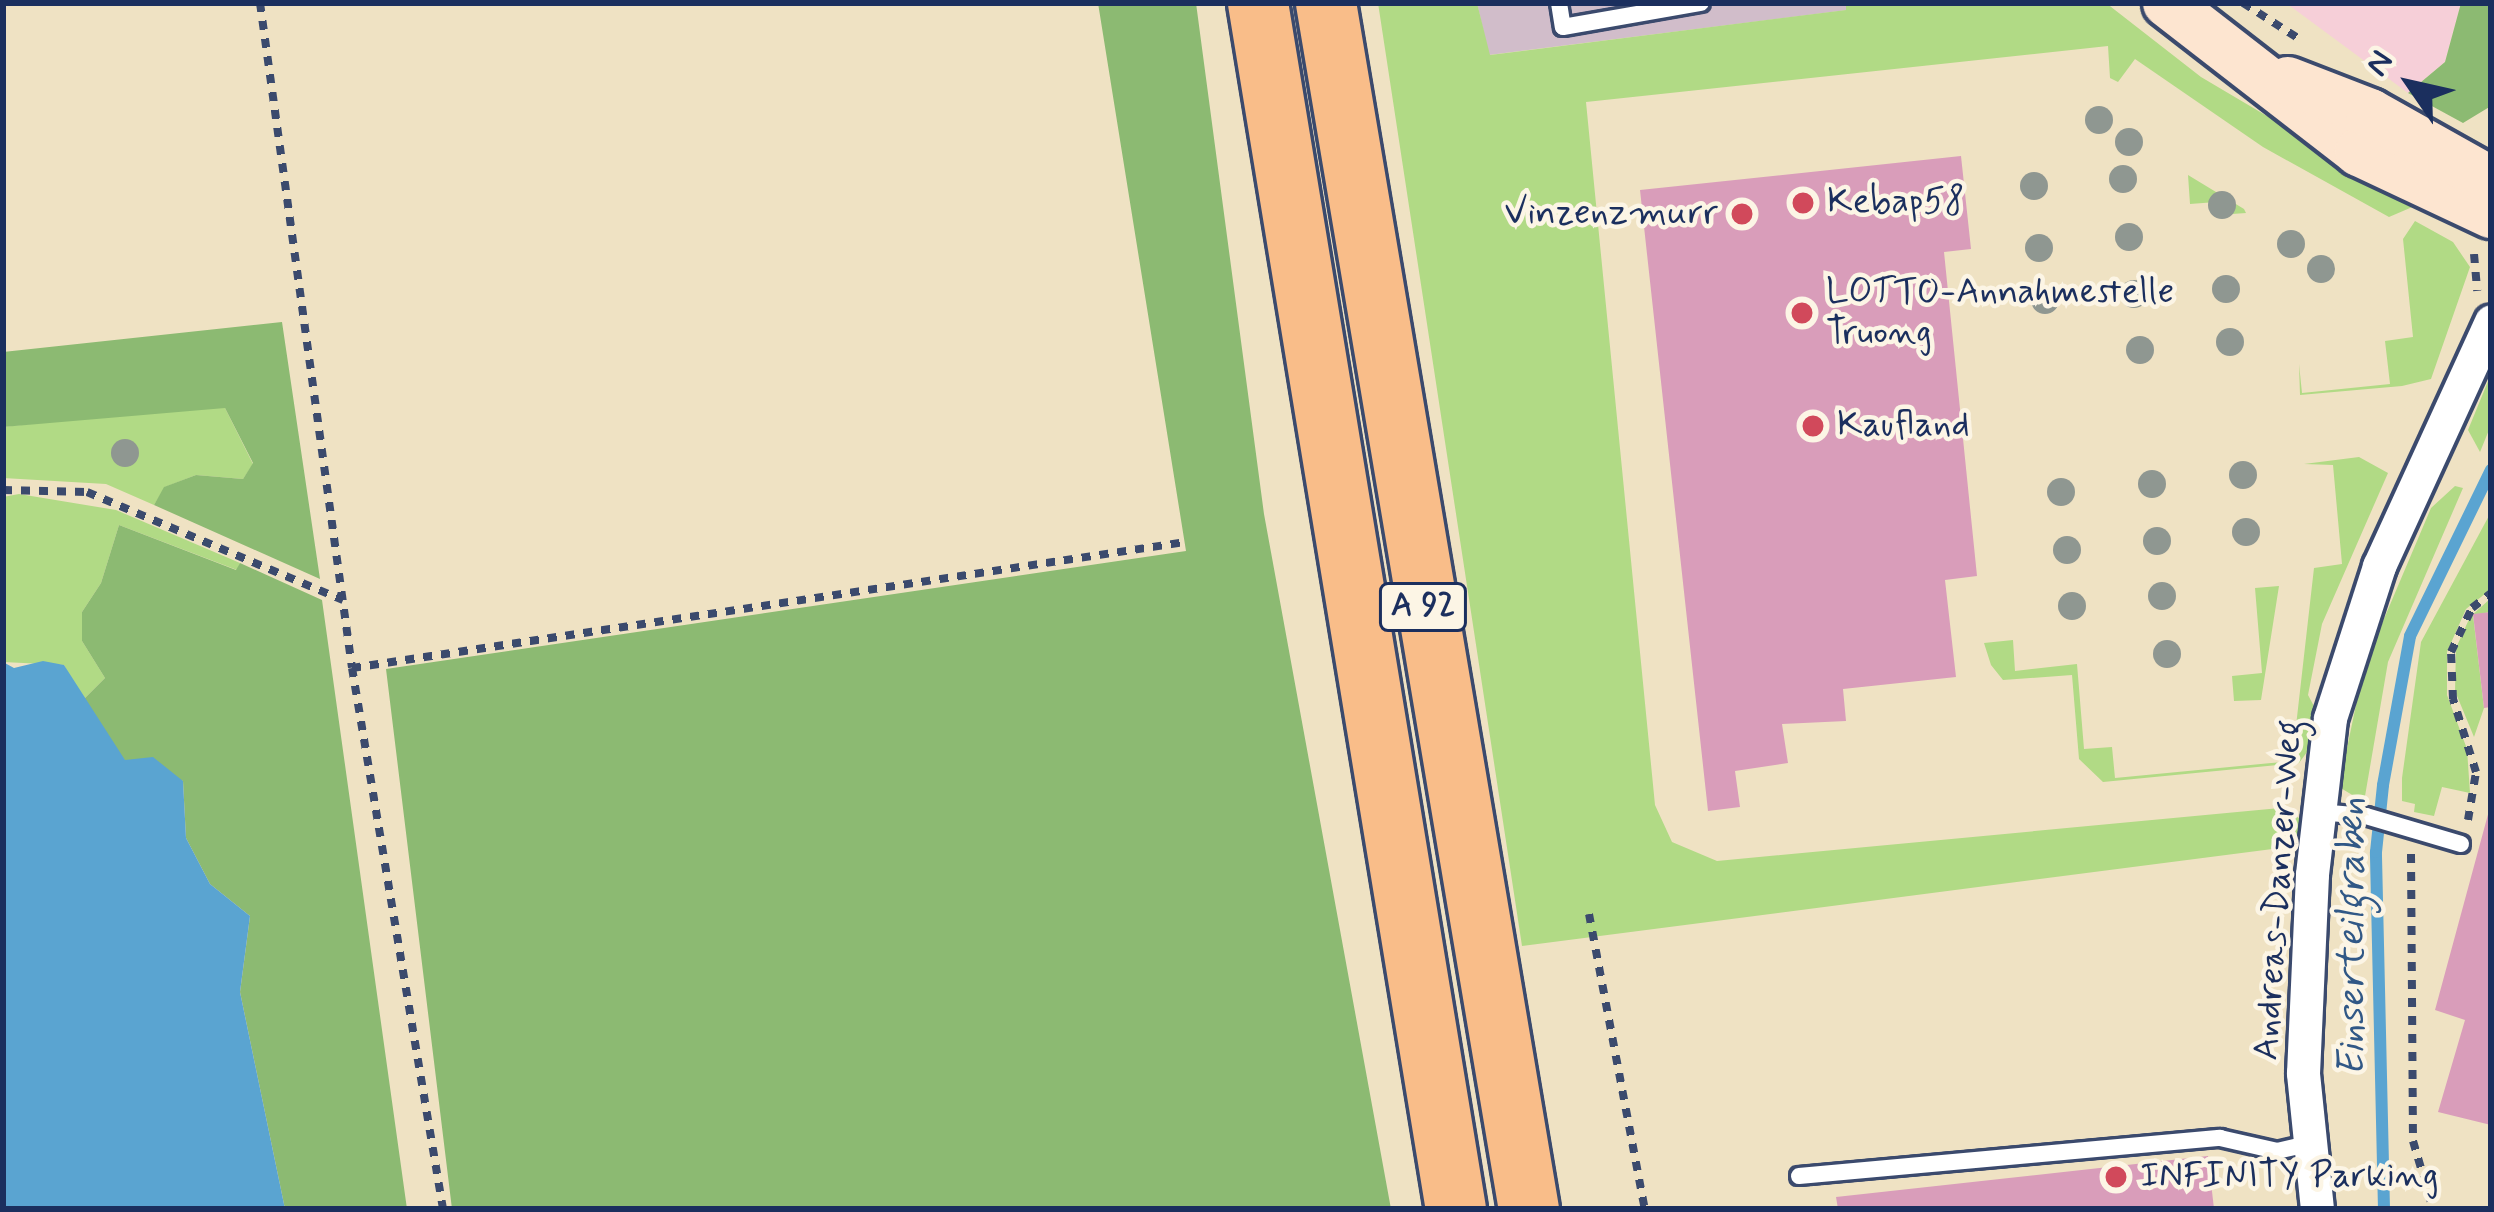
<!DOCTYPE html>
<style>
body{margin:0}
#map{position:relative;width:2494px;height:1212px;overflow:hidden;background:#efe2c3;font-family:Mynerve,sans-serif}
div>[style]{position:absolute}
.built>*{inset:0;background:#f6cfd8}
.industrial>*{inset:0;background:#d1bdca}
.green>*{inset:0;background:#b1da85}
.forest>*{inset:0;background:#8cba72}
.water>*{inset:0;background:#5aa4d1}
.stream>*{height:12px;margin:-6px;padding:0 6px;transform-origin:6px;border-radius:6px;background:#5aa4d1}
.building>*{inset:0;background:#d99dba}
.path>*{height:8px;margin-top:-4px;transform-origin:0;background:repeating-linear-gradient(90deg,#3b4a6d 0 9px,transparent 0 18px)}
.roads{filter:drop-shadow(3px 0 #3b4a6d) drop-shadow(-3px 0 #3b4a6d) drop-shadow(0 3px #3b4a6d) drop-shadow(0 -3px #3b4a6d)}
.lane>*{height:16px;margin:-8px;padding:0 8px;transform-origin:8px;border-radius:8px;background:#fff}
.street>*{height:33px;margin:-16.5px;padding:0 16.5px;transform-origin:16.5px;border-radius:16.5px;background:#fff}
.secondary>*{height:48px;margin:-24px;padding:0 24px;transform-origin:24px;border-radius:24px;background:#fde5d0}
.highway>*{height:60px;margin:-30px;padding:0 30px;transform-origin:30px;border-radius:30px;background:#f9bd89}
.trees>*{width:28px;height:28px;margin:-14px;border-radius:50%;background:#8f9791}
.dots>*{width:33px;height:33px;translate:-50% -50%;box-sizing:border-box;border:6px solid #fcf5e5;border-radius:50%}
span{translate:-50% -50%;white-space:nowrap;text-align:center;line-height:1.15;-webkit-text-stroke:9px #fcf5e5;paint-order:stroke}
.shield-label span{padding:3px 9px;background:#fcf5e5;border:3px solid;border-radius:9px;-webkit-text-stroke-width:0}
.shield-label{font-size:33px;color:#1b2f5e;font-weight:700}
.poi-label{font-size:36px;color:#1b2f5e}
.left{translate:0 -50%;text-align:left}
.right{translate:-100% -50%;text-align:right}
.street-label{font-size:36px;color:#1b2f5e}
.water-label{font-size:39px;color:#315886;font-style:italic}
.frame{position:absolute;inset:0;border:6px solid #1b2f5e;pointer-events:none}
.north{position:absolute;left:2350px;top:24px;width:120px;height:120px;-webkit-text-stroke:9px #fcf5e5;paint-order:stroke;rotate:304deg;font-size:33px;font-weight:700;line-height:48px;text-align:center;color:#1b2f5e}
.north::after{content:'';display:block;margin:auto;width:42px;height:54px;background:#1b2f5e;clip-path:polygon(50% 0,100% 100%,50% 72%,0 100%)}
</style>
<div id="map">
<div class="built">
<i style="clip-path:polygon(2286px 3px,2461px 3px,2445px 62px,2408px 93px)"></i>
</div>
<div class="industrial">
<i style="clip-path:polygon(1477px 3px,1846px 3px,1847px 10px,1489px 55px)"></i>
</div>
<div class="green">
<i style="clip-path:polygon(1378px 3px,1477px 3px,1490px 55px,1846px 10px,1846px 3px,2106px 3px,2201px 77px,2417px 205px,2389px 217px,2263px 147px,2135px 59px,2118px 82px,2110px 78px,2108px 46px,1586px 102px,1655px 805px,1672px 842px,1717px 861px,2280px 808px,2299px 818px,2303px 845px,1522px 946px)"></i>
<i style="clip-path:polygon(2188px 175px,2244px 209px,2246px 213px,2218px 215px,2216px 202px,2190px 204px)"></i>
<i style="clip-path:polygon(2415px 221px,2453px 242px,2470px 267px,2431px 379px,2402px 386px,2300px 395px,2299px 364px,2302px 393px,2390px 384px,2385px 341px,2413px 337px,2403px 239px)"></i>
<i style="clip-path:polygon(2491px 374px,2491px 425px,2480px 452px,2468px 430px)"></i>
<i style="clip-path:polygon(186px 407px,225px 408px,253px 464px,243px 479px,196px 475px,165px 487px,154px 505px,106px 484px,3px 478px,3px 427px)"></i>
<i style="clip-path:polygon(2359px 457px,2388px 473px,2322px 624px,2308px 695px,2316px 710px,2315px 741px,2299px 763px,2103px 782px,2079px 759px,2072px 675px,2003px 680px,1991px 665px,1984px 643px,2013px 640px,2015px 671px,2077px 664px,2084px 749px,2112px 747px,2115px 778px,2292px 761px,2314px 568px,2342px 564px,2333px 465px,2304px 464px)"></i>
<i style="clip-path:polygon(2455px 486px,2463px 488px,2388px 662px,2364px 802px,2339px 787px,2364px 666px,2431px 508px)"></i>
<i style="clip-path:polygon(19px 494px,116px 510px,240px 563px,237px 570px,119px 525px,101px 583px,82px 612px,82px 641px,105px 678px,82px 701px,64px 665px,3px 662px,3px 497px)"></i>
<i style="clip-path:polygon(2491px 512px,2491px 589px,2466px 609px,2447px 652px,2447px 695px,2467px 749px,2470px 793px,2442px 787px,2434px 816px,2414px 812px,2415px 804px,2402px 801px,2402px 778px,2421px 642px)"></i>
<i style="clip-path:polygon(2279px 586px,2261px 700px,2234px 701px,2232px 676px,2262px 673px,2255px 588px)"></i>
<i style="clip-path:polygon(2491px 598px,2491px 612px,2473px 615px,2484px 708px,2474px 737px,2455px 691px,2456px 648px,2470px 617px)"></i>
</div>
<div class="forest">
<i style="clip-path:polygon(1098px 3px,1196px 3px,1264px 514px,1391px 1209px,452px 1209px,386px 669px,1186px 551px)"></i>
<i style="clip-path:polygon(2461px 3px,2491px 3px,2491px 106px,2463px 123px,2408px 93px,2445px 62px)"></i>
<i style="clip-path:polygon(282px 322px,320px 579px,154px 505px,164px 487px,196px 475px,243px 479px,253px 463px,225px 408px,3px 427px,3px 352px)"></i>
<i style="clip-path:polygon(119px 525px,236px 570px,240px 563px,322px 600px,407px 1209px,285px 1209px,240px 992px,250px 916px,210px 884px,186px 838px,183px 781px,125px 761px,82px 701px,105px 678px,82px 641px,82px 612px,101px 583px)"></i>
</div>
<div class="water">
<i style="clip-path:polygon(43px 661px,64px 665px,125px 760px,153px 757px,183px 781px,186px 838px,210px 884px,250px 916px,240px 992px,285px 1209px,3px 1209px,3px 662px,14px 668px)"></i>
</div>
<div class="stream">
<i style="left:2384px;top:1209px;width:357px;rotate:-91.3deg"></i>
<i style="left:2376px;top:852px;width:67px;rotate:-84deg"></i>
<i style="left:2383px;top:785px;width:151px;rotate:-79.7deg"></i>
<i style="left:2410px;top:636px;width:185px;rotate:-64deg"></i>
</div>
<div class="building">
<i style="clip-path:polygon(1961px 156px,1971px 249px,1944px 252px,1977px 576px,1945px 580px,1956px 677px,1843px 689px,1846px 721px,1782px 724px,1788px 763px,1735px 771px,1740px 807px,1708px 811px,1640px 190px)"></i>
<i style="clip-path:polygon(2491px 612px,2491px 707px,2484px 708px,2473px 614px)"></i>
<i style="clip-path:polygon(2490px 807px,2491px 807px,2491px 1125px,2438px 1112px,2465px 1020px,2435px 1010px)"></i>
<i style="clip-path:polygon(2208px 1156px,2214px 1209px,1838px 1209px,1836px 1197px)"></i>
</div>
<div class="path">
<i style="left:260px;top:3px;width:671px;rotate:82.12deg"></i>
<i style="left:352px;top:668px;width:549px;rotate:80.45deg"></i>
<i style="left:2243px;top:3px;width:69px;rotate:32.5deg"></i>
<i style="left:2474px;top:254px;width:37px;rotate:85deg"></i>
<i style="left:3px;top:490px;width:84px;rotate:1.4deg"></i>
<i style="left:87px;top:492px;width:278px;rotate:22.9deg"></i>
<i style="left:352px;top:668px;width:842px;rotate:-8.6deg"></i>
<i style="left:2468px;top:820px;width:49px;rotate:-80.5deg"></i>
<i style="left:2476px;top:772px;width:77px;rotate:-107.5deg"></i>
<i style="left:2453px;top:699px;width:47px;rotate:-92.4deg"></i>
<i style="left:2451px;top:652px;width:49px;rotate:-64.5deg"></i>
<i style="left:2472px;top:608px;width:24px;rotate:-38deg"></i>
<i style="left:2411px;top:854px;width:287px;rotate:89.6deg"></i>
<i style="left:2413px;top:1141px;width:71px;rotate:73.6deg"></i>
<i style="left:1589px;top:914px;width:300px;rotate:79.3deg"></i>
</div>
<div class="roads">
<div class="lane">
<i style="left:1559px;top:3px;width:24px;rotate:81deg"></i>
<i style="left:1563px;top:27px;width:140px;rotate:-9.9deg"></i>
<i style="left:2318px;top:812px;width:48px;rotate:4.8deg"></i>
<i style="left:2366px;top:816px;width:99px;rotate:16.4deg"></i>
<i style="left:1799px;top:1176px;width:423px;rotate:-5.2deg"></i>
<i style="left:2220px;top:1138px;width:58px;rotate:12.8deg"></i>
<i style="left:2277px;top:1151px;width:32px;rotate:-13deg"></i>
</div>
<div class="street">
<i style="left:2317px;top:1209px;width:137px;rotate:-95.9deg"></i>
<i style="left:2303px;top:1073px;width:199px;rotate:-87.4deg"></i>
<i style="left:2312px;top:874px;width:157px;rotate:-83.4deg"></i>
<i style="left:2330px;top:718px;width:160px;rotate:-72.1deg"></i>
<i style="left:2379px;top:566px;width:269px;rotate:-65.4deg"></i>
</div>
<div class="secondary">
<i style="left:2167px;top:3px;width:243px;rotate:37.8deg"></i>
<i style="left:2359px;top:152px;width:146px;rotate:25.2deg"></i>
<i style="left:2288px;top:81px;width:88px;rotate:21.3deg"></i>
<i style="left:2370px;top:113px;width:139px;rotate:29.3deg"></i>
</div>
<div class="highway">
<i style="left:1258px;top:3px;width:1222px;rotate:80.68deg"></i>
<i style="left:1326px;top:3px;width:1223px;rotate:80.45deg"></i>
</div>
</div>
<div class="trees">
<i style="left:2099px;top:120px"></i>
<i style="left:2129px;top:142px"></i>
<i style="left:2123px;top:179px"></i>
<i style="left:2034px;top:186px"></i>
<i style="left:2222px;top:205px"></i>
<i style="left:2129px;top:237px"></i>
<i style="left:2291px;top:244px"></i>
<i style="left:2039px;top:248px"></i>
<i style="left:2321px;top:269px"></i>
<i style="left:2226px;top:289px"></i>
<i style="left:2134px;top:294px"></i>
<i style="left:2045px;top:300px"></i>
<i style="left:2230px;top:342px"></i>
<i style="left:2140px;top:350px"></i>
<i style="left:125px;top:453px"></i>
<i style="left:2243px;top:475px"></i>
<i style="left:2152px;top:484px"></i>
<i style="left:2061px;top:492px"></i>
<i style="left:2246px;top:532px"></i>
<i style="left:2157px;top:541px"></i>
<i style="left:2067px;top:550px"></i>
<i style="left:2162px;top:596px"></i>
<i style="left:2072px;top:606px"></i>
<i style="left:2167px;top:654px"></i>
</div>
<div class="dots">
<i style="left:1803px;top:203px;background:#d1495b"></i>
<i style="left:1742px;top:214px;background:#d1495b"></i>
<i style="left:1802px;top:313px;background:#d1495b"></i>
<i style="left:1813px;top:426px;background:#d1495b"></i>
<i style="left:2116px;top:1177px;background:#d1495b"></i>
</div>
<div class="shield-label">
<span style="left:1423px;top:607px">A 92</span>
</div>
<div class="poi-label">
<span class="left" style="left:1827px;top:203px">Kebap58</span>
<span class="right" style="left:1718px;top:214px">Vinzenzmurr</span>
<span class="left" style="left:1826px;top:313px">LOTTO-Annahmestelle<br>Truong</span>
<span class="left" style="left:1837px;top:426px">Kaufland</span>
<span class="left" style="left:2140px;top:1177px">INFINITY Parking</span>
</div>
<div class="street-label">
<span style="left:2279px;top:890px;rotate:-86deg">Andreas-Danzer-Weg</span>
</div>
<div class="water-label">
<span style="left:2353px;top:937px;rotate:-90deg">Einserteilgraben</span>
</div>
<div class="frame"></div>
<div class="north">N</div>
</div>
